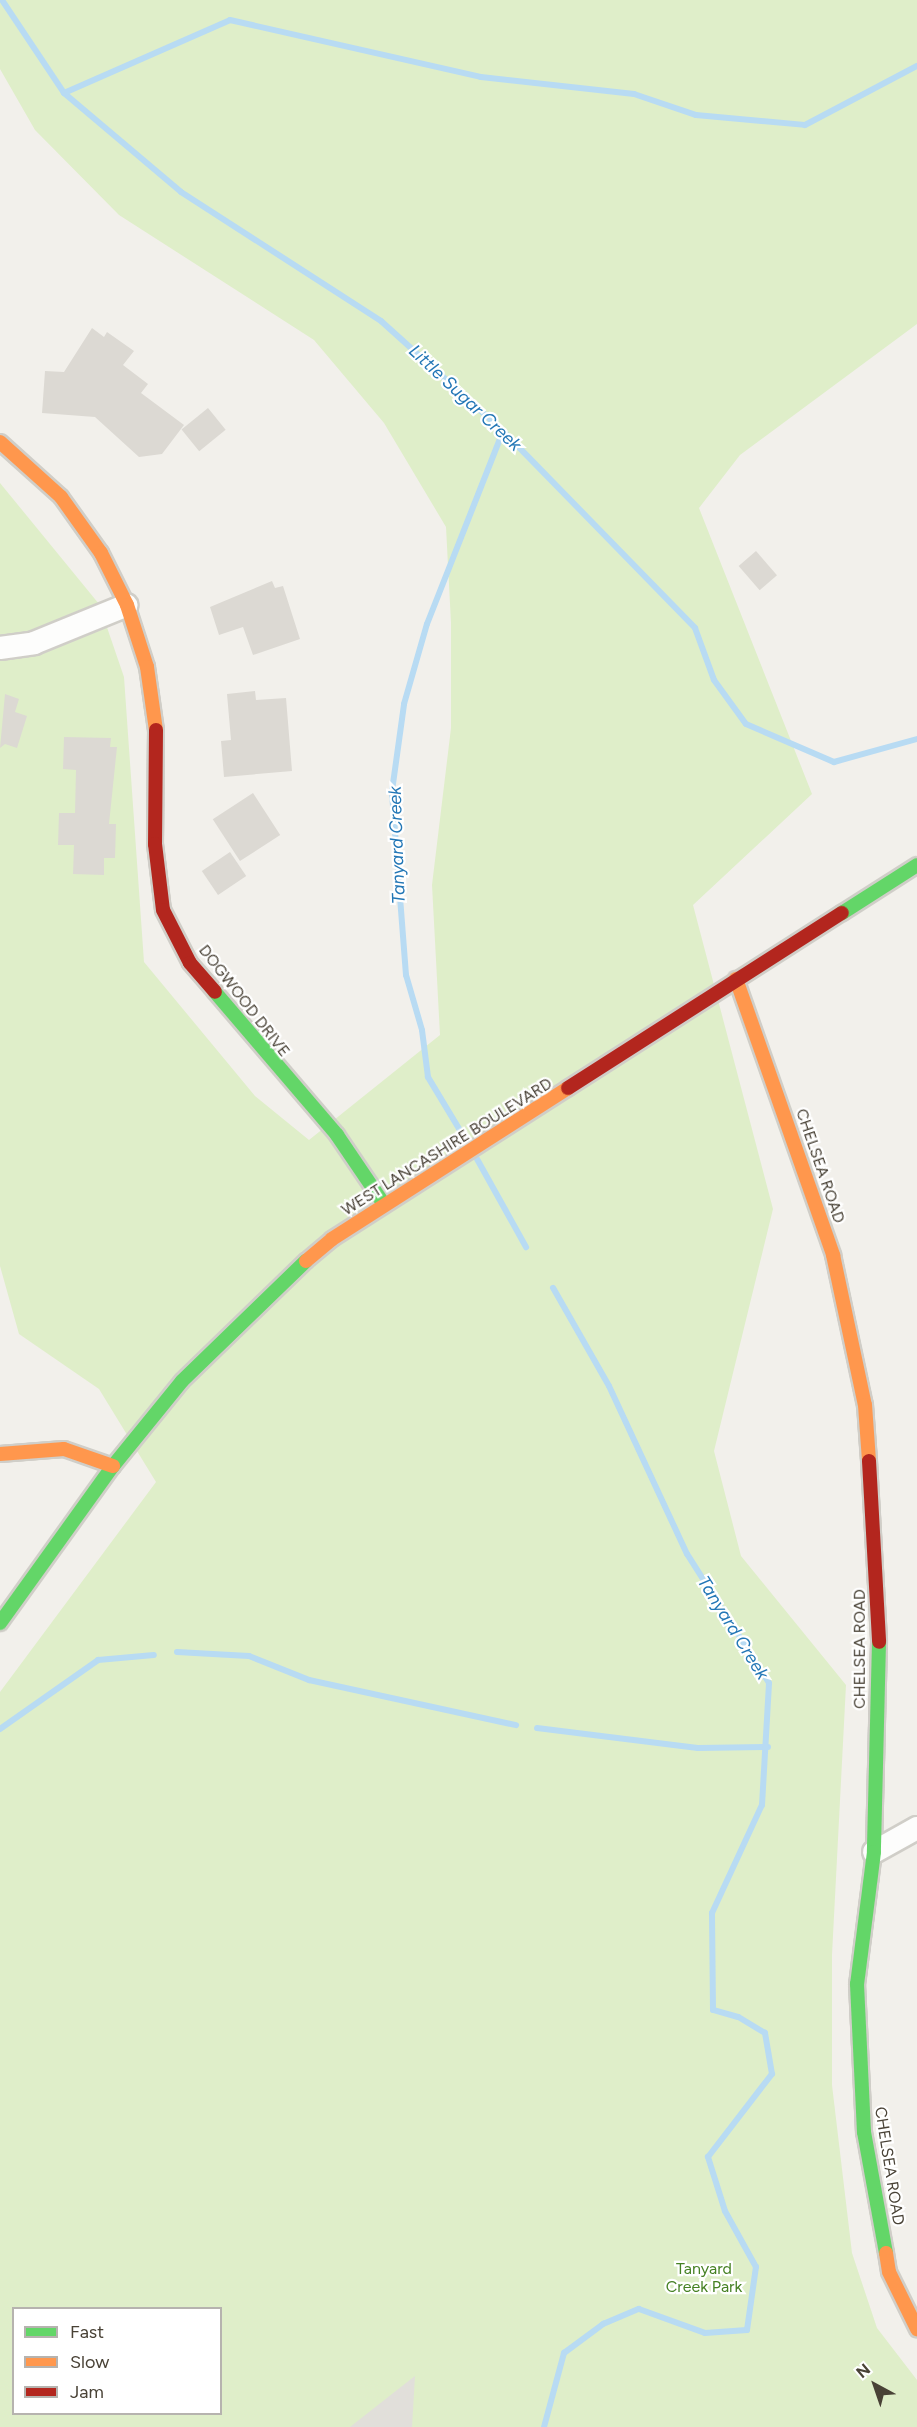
<!DOCTYPE html>
<style>
body{margin:0}
#map{position:relative;width:917px;height:2427px;overflow:hidden;background:#f2f0eb;font-family:Figtree,sans-serif}
div>[style]{position:absolute}
.green>*{inset:0;background:#dfeec9}
.parking>*{inset:0;background:#e1dfda}
.stream>*{height:6px;margin:-3px;padding:0 3px;transform-origin:3px;border-radius:3px;background:#b8dbf3}
.building>*{inset:0;background:#dcd9d3;transform-origin:0 0}
.roads{filter:drop-shadow(2px 0 #d0cec8) drop-shadow(-2px 0 #d0cec8) drop-shadow(0 2px #d0cec8) drop-shadow(0 -2px #d0cec8)}
.street>*{height:22px;margin:-11px;padding:0 11px;transform-origin:11px;border-radius:11px;background:#fdfdfc}
.fast>*{height:14px;margin:-7px;padding:0 7px;transform-origin:7px;border-radius:7px;background:#63d668}
.slow>*{height:14px;margin:-7px;padding:0 7px;transform-origin:7px;border-radius:7px;background:#ff974d}
.jam>*{height:14px;margin:-7px;padding:0 7px;transform-origin:7px;border-radius:7px;background:#b3261e}
span{translate:-50% -50%;white-space:nowrap;text-align:center;line-height:1.15;-webkit-text-stroke:4.5px #fff;paint-order:stroke}
.street-label{font-size:16px;color:#494236}
.park-label{font-size:16px;color:#458123}
.water-label{font-size:18px;color:#2377b6;font-style:italic}
.legend{position:absolute;left:12px;top:2307px;width:210px;height:108px;box-sizing:border-box;background:#fff;border:2px solid #b6b3af;margin:0;padding:8px 10px;list-style:none;font-size:18px;color:#494236}
.legend li{display:flex;align-items:center;gap:12px;height:30px}
.legend b{width:30px;border:2px solid #b6b3af}
.north{position:absolute;left:845px;top:2355px;width:60px;height:60px;-webkit-text-stroke:4px #fff;paint-order:stroke;rotate:320deg;font-size:16px;font-weight:700;line-height:24px;text-align:center;color:#494236}
.north::after{content:'';display:block;margin:auto;width:21px;height:27px;background:#494236;clip-path:polygon(50% 0,100% 100%,50% 72%,0 100%)}
</style>
<div id="map">
<div class="green">
<i style="clip-path:polygon(evenodd,0 0,917px 0,917px 324px,740px 455px,699px 508px,812px 794px,693px 905px,773px 1209px,714px 1451px,741px 1556px,846px 1685px,832px 1955px,832px 2085px,852px 2253px,877px 2328px,917px 2380px,917px 2427px,0 2427px,0 1692px,156px 1482px,99px 1389px,19px 1334px,0 1266px,0 483px,99px 604px,124px 677px,144px 962px,255px 1096px,309px 1140px,440px 1035px,432px 885px,451px 728px,451px 623px,446px 527px,384px 423px,314px 340px,119px 215px,35px 130px,0 69px,0 0,14px 2308px,220px 2308px,220px 2414px,14px 2414px,14px 2308px)"></i>
</div>
<div class="parking">
<i style="clip-path:polygon(415px 2376px,412px 2427px,350px 2427px,406px 2383px)"></i>
</div>
<div class="stream">
<i style="left:2px;top:0;width:112px;rotate:56.3deg"></i>
<i style="left:64px;top:93px;width:153px;rotate:40.2deg"></i>
<i style="left:181px;top:192px;width:238px;rotate:32.8deg"></i>
<i style="left:381px;top:321px;width:164px;rotate:42deg"></i>
<i style="left:503px;top:431px;width:275px;rotate:45.7deg"></i>
<i style="left:695px;top:628px;width:55px;rotate:69.9deg"></i>
<i style="left:714px;top:680px;width:54px;rotate:54deg"></i>
<i style="left:746px;top:724px;width:96px;rotate:23.4deg"></i>
<i style="left:834px;top:762px;width:86px;rotate:-15.5deg"></i>
<i style="left:64px;top:93px;width:181px;rotate:-23.7deg"></i>
<i style="left:230px;top:20px;width:257px;rotate:12.8deg"></i>
<i style="left:481px;top:77px;width:154px;rotate:6.3deg"></i>
<i style="left:634px;top:94px;width:65px;rotate:18.7deg"></i>
<i style="left:696px;top:115px;width:109px;rotate:5.2deg"></i>
<i style="left:805px;top:125px;width:127px;rotate:-27.8deg"></i>
<i style="left:467px;top:1142px;width:76px;rotate:-121deg"></i>
<i style="left:428px;top:1077px;width:47px;rotate:-97.3deg"></i>
<i style="left:422px;top:1030px;width:57px;rotate:-106.2deg"></i>
<i style="left:406px;top:975px;width:185px;rotate:-94.4deg"></i>
<i style="left:392px;top:791px;width:88px;rotate:-82.1deg"></i>
<i style="left:404px;top:704px;width:83px;rotate:-74deg"></i>
<i style="left:427px;top:624px;width:207px;rotate:-68.5deg"></i>
<i style="left:477px;top:1159px;width:101px;rotate:60.9deg"></i>
<i style="left:177px;top:1652px;width:72px;rotate:3.2deg"></i>
<i style="left:249px;top:1656px;width:65px;rotate:21.8deg"></i>
<i style="left:309px;top:1680px;width:212px;rotate:12.3deg"></i>
<i style="left:537px;top:1728px;width:162px;rotate:7.1deg"></i>
<i style="left:698px;top:1748px;width:70px;rotate:-0.8deg"></i>
<i style="left:0;top:1729px;width:120px;rotate:-35.1deg"></i>
<i style="left:98px;top:1660px;width:56px;rotate:-5.1deg"></i>
<i style="left:544px;top:2427px;width:77px;rotate:-74.9deg"></i>
<i style="left:564px;top:2353px;width:49px;rotate:-36.6deg"></i>
<i style="left:603px;top:2324px;width:39px;rotate:-23deg"></i>
<i style="left:639px;top:2309px;width:70px;rotate:20deg"></i>
<i style="left:705px;top:2333px;width:42px;rotate:-4.1deg"></i>
<i style="left:747px;top:2330px;width:64px;rotate:-81.9deg"></i>
<i style="left:756px;top:2267px;width:64px;rotate:-119deg"></i>
<i style="left:725px;top:2211px;width:57px;rotate:-107.5deg"></i>
<i style="left:708px;top:2157px;width:105px;rotate:-52.4deg"></i>
<i style="left:772px;top:2074px;width:42px;rotate:-99.7deg"></i>
<i style="left:765px;top:2033px;width:31px;rotate:-149deg"></i>
<i style="left:738px;top:2017px;width:26px;rotate:-164deg"></i>
<i style="left:713px;top:2010px;width:97px;rotate:-90.6deg"></i>
<i style="left:712px;top:1913px;width:119px;rotate:-65.2deg"></i>
<i style="left:762px;top:1805px;width:122px;rotate:-86.7deg"></i>
<i style="left:769px;top:1683px;width:153px;rotate:-122.4deg"></i>
<i style="left:687px;top:1554px;width:185px;rotate:-114.9deg"></i>
<i style="left:609px;top:1386px;width:113px;rotate:-119.7deg"></i>
</div>
<div class="building">
<i style="clip-path:polygon(92px 328px,104px 337px,107px 332px,134px 351px,123px 365px,148px 384px,141px 393px,184px 425px,162px 454px,139px 457px,95px 417px,42px 413px,45px 371px,64px 372px)"></i>
<i style="left:208px;top:408px;width:28px;height:34px;rotate:51deg"></i>
<i style="left:756px;top:551px;width:32px;height:23px;rotate:49deg"></i>
<i style="clip-path:polygon(272px 581px,275px 588px,283px 586px,300px 639px,253px 655px,243px 627px,219px 635px,210px 607px)"></i>
<i style="clip-path:polygon(255px 691px,256px 700px,286px 698px,292px 771px,224px 777px,221px 741px,231px 740px,227px 694px)"></i>
<i style="clip-path:polygon(5px 694px,19px 699px,15px 712px,27px 716px,17px 748px,5px 744px,0 748px)"></i>
<i style="clip-path:polygon(64px 737px,111px 738px,110px 747px,117px 747px,109px 824px,116px 824px,115px 858px,104px 858px,104px 875px,73px 874px,74px 845px,58px 845px,59px 813px,75px 813px,76px 770px,63px 769px)"></i>
<i style="left:253px;top:793px;width:50px;height:48px;rotate:57deg"></i>
<i style="left:230px;top:852px;width:29px;height:34px;rotate:56deg"></i>
</div>
<div class="roads">
<div class="street">
<i style="left:0;top:648px;width:34px;rotate:-8deg"></i>
<i style="left:34px;top:643px;width:100px;rotate:-22.2deg"></i>
<i style="left:874px;top:1852px;width:49px;rotate:-29.2deg"></i>
</div>
<div class="fast">
<i style="left:842px;top:913px;width:89px;rotate:-32.6deg"></i>
<i style="left:215px;top:992px;width:188px;rotate:49.5deg"></i>
<i style="left:337px;top:1135px;width:82px;rotate:55.9deg"></i>
<i style="left:0;top:1623px;width:193px;rotate:-54.3deg"></i>
<i style="left:113px;top:1466px;width:109px;rotate:-50.9deg"></i>
<i style="left:182px;top:1381px;width:173px;rotate:-44.1deg"></i>
<i style="left:879px;top:1642px;width:210px;rotate:91.4deg"></i>
<i style="left:874px;top:1852px;width:133px;rotate:97.3deg"></i>
<i style="left:857px;top:1984px;width:148px;rotate:87.3deg"></i>
<i style="left:864px;top:2132px;width:123px;rotate:79.7deg"></i>
</div>
<div class="slow">
<i style="left:0;top:442px;width:82px;rotate:42deg"></i>
<i style="left:61px;top:497px;width:69px;rotate:54.5deg"></i>
<i style="left:101px;top:553px;width:58px;rotate:63.4deg"></i>
<i style="left:127px;top:605px;width:65px;rotate:72.1deg"></i>
<i style="left:147px;top:667px;width:64px;rotate:81.9deg"></i>
<i style="left:736px;top:979px;width:293px;rotate:70.6deg"></i>
<i style="left:833px;top:1255px;width:153px;rotate:78deg"></i>
<i style="left:865px;top:1405px;width:56px;rotate:85.9deg"></i>
<i style="left:306px;top:1261px;width:34px;rotate:-40deg"></i>
<i style="left:332px;top:1239px;width:280px;rotate:-32.6deg"></i>
<i style="left:0;top:1454px;width:64px;rotate:-4.5deg"></i>
<i style="left:64px;top:1449px;width:52px;rotate:19.1deg"></i>
<i style="left:886px;top:2253px;width:19px;rotate:81deg"></i>
<i style="left:889px;top:2272px;width:64px;rotate:63.8deg"></i>
</div>
<div class="jam">
<i style="left:156px;top:730px;width:114px;rotate:90.5deg"></i>
<i style="left:155px;top:844px;width:66px;rotate:83.1deg"></i>
<i style="left:163px;top:910px;width:59px;rotate:63deg"></i>
<i style="left:190px;top:963px;width:38px;rotate:49deg"></i>
<i style="left:568px;top:1088px;width:325px;rotate:-32.6deg"></i>
<i style="left:869px;top:1461px;width:181px;rotate:86.8deg"></i>
</div>
</div>
<div class="street-label">
<span style="left:244px;top:1001px;rotate:52deg">DOGWOOD DRIVE</span>
<span style="left:447px;top:1147px;rotate:-32deg">WEST LANCASHIRE BOULEVARD</span>
<span style="left:820px;top:1166px;rotate:71deg">CHELSEA ROAD</span>
<span style="left:860px;top:1649px;rotate:-90deg">CHELSEA ROAD</span>
<span style="left:889px;top:2166px;rotate:81deg">CHELSEA ROAD</span>
</div>
<div class="park-label">
<span style="left:704px;top:2278px">Tanyard<br>Creek Park</span>
</div>
<div class="water-label">
<span style="left:465px;top:398px;rotate:43deg">Little Sugar Creek</span>
<span style="left:397px;top:845px;rotate:-92deg">Tanyard Creek</span>
<span style="left:733px;top:1628px;rotate:58deg">Tanyard Creek</span>
</div>
<ul class="legend">
<li><b style="height:8px;background:#63d668"></b>Fast</li>
<li><b style="height:8px;background:#ff974d"></b>Slow</li>
<li><b style="height:8px;background:#b3261e"></b>Jam</li>
</ul>
<div class="north">N</div>
</div>
